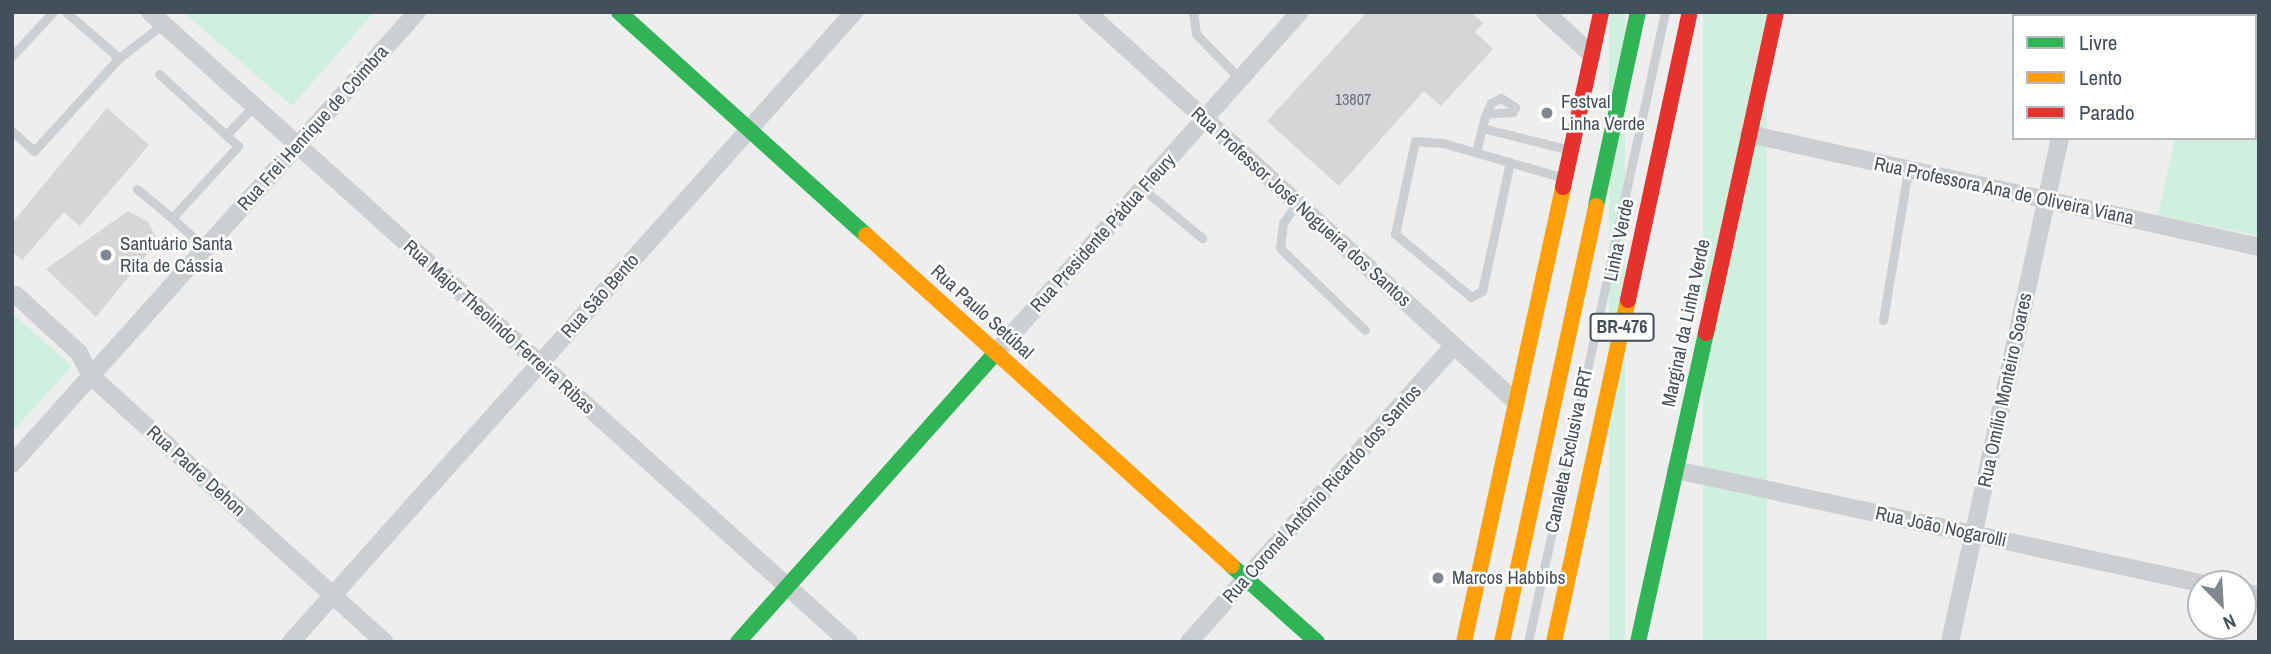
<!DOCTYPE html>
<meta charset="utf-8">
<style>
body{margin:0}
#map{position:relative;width:2271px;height:654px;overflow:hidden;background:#efeeee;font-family:"Archivo Narrow",sans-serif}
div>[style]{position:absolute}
.green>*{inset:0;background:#d0f0df;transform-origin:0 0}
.building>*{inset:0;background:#d6d6d8}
.lane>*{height:9px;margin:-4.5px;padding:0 4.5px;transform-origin:4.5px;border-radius:4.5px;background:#cccfd2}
.street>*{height:18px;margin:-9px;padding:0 9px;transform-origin:9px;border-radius:9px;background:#cccfd2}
.fast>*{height:16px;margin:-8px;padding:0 8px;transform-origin:8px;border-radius:8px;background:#30b455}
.slow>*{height:16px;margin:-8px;padding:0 8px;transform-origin:8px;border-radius:8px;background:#ff9f0a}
.jam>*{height:16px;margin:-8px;padding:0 8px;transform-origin:8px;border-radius:8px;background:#e5322d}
.dots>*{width:19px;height:19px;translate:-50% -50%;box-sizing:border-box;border:4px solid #fff;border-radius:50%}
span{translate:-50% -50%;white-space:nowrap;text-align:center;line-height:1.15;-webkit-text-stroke:5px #fff;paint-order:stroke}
.number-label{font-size:16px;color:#6a727c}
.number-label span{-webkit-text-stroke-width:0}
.shield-label span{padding:2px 5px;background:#fff;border:2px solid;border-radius:5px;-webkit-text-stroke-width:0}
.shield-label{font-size:18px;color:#444f5c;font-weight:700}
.poi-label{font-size:19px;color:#444f5c}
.left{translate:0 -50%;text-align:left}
.street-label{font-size:19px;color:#444f5c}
.frame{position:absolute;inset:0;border:14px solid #444f5c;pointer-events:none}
.legend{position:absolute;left:2012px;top:14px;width:245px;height:126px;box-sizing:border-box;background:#fff;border:2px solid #b4b9be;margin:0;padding:9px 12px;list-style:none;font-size:21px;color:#444f5c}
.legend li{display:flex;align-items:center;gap:14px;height:35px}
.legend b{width:35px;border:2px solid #b4b9be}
.north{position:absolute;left:2187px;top:570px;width:70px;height:70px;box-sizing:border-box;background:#fff;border:2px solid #b4b9be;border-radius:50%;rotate:156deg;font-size:19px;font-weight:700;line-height:28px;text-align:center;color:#444f5c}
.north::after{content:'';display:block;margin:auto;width:24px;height:32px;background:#80878f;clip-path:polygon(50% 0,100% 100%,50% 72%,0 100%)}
</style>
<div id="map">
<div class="green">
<i style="clip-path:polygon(183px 12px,374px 12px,292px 106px)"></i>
<i style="left:1609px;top:12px;width:16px;height:645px"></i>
<i style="left:1703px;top:12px;width:64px;height:645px"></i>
<i style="clip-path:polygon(2113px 12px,2195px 12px,2113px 16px)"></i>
<i style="clip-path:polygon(2202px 12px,2259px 12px,2259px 236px,2158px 215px,2175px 138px,2255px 138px,2255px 16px,2202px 16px)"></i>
<i style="clip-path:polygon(12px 313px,72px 366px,12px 432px)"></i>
</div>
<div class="building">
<i style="clip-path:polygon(1367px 12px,1471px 12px,1483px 23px,1475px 32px,1493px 49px,1441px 106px,1424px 91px,1339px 186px,1267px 121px)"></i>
<i style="clip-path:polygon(107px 108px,149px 145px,80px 226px,64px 212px,22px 260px,12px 251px,12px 223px)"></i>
<i style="clip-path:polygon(128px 211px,148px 222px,158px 241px,96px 317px,46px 269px)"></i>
</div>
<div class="lane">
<i style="left:66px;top:12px;width:70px;rotate:41deg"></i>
<i style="left:1193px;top:12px;width:22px;rotate:82deg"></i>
<i style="left:1196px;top:34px;width:63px;rotate:45.6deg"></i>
<i style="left:12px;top:56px;width:60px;rotate:-47deg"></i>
<i style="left:159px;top:74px;width:91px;rotate:42.3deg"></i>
<i style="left:226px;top:135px;width:40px;rotate:-46deg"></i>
<i style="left:1482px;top:128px;width:91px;rotate:14deg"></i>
<i style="left:12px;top:131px;width:30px;rotate:42deg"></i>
<i style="left:34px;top:151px;width:126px;rotate:-47.6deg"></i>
<i style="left:119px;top:58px;width:56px;rotate:-37.7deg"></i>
<i style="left:1476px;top:152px;width:36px;rotate:-76deg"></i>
<i style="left:1485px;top:117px;width:3px;rotate:-72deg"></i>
<i style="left:1486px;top:114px;width:12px;rotate:-66deg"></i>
<i style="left:1491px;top:103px;width:11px;rotate:-27deg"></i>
<i style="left:1501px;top:98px;width:17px;rotate:33deg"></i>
<i style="left:1515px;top:107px;width:5px;rotate:112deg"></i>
<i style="left:1513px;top:112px;width:27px;rotate:176deg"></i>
<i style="left:1510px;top:162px;width:132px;rotate:102.2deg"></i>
<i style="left:1482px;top:291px;width:13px;rotate:151deg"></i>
<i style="left:1471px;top:297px;width:99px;rotate:-140.3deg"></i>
<i style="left:1395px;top:234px;width:95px;rotate:-77.9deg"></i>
<i style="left:1415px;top:141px;width:28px;rotate:4deg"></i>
<i style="left:1443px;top:143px;width:123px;rotate:16.1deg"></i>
<i style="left:137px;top:189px;width:45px;rotate:39.6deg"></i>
<i style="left:1143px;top:189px;width:77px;rotate:39.7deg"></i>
<i style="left:1297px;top:203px;width:24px;rotate:125deg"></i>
<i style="left:1283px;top:223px;width:25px;rotate:97deg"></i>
<i style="left:1280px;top:248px;width:118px;rotate:44deg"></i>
<i style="left:205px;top:248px;width:45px;rotate:-137.7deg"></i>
<i style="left:172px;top:218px;width:98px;rotate:-47.5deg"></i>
<i style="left:238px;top:146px;width:16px;rotate:-137deg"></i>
<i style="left:1883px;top:320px;width:152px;rotate:-80.5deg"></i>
<i style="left:1528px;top:642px;width:645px;rotate:-77.73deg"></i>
</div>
<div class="street">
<i style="left:150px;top:12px;width:941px;rotate:42.03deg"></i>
<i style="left:1087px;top:12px;width:578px;rotate:42.27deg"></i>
<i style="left:1545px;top:12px;width:64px;rotate:42.5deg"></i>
<i style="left:2086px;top:16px;width:4px;rotate:-76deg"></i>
<i style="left:1749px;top:134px;width:522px;rotate:12.49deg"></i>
<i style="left:16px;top:295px;width:86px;rotate:42.6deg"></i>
<i style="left:79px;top:353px;width:26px;rotate:62deg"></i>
<i style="left:91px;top:376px;width:396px;rotate:42.2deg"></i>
<i style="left:996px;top:352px;width:456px;rotate:-48.2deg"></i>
<i style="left:12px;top:464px;width:607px;rotate:-48.14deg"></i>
<i style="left:1676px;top:470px;width:541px;rotate:12.16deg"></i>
<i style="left:2243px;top:592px;width:16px;rotate:11deg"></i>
<i style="left:291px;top:642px;width:845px;rotate:-48.21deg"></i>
<i style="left:1189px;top:642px;width:397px;rotate:-48.2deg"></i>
<i style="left:1950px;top:642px;width:516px;rotate:-77.69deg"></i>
</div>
<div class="fast">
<i style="left:619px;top:12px;width:333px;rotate:42.1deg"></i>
<i style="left:1596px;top:206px;width:198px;rotate:-77.8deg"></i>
<i style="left:1232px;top:566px;width:114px;rotate:41.8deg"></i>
<i style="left:738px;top:642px;width:388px;rotate:-48.3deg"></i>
<i style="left:1638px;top:642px;width:316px;rotate:-77.6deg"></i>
</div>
<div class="slow">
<i style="left:866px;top:235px;width:493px;rotate:42.1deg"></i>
<i style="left:1464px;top:642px;width:466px;rotate:-77.7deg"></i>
<i style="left:1502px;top:642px;width:446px;rotate:-77.8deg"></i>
<i style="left:1554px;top:642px;width:350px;rotate:-77.8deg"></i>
</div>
<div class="jam">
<i style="left:1563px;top:187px;width:179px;rotate:-77.7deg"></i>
<i style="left:1628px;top:300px;width:295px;rotate:-77.9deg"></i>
<i style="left:1706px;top:333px;width:329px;rotate:-77.7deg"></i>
</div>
<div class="dots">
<i style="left:1547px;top:113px;background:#80878f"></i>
<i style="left:106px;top:255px;background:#80878f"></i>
<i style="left:1438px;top:578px;background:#80878f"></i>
</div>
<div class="number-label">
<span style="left:1353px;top:99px">13807</span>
</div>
<div class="shield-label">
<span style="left:1622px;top:327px">BR-476</span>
</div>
<div class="poi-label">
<span class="left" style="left:1561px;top:113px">Festval<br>Linha Verde</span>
<span class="left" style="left:120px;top:255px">Santuário Santa<br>Rita de Cássia</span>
<span class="left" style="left:1452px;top:578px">Marcos Habbibs</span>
</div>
<div class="street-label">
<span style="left:313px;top:128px;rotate:-48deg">Rua Frei Henrique de Coimbra</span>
<span style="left:2004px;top:191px;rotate:12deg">Rua Professora Ana de Oliveira Viana</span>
<span style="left:1301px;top:207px;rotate:42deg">Rua Professor José Nogueira dos Santos</span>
<span style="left:1103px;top:233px;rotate:-48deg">Rua Presidente Pádua Fleury</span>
<span style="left:1619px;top:240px;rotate:-78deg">Linha Verde</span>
<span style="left:600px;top:296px;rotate:-48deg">Rua São Bento</span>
<span style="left:982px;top:312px;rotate:42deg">Rua Paulo Setúbal</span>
<span style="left:1686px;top:323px;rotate:-78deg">Marginal da Linha Verde</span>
<span style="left:499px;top:327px;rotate:42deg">Rua Major Theolindo Ferreira Ribas</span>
<span style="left:2005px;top:390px;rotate:-78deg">Rua Omílio Monteiro Soares</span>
<span style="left:1569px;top:450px;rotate:-78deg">Canaleta Exclusiva BRT</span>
<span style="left:196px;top:471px;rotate:42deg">Rua Padre Dehon</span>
<span style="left:1322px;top:494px;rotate:-48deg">Rua Coronel Antônio Ricardo dos Santos</span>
<span style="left:1941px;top:527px;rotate:12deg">Rua João Nogarolli</span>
</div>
<div class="frame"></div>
<ul class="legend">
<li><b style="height:9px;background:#30b455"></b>Livre</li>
<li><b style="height:9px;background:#ff9f0a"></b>Lento</li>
<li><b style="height:9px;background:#e5322d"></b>Parado</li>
</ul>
<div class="north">N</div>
</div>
